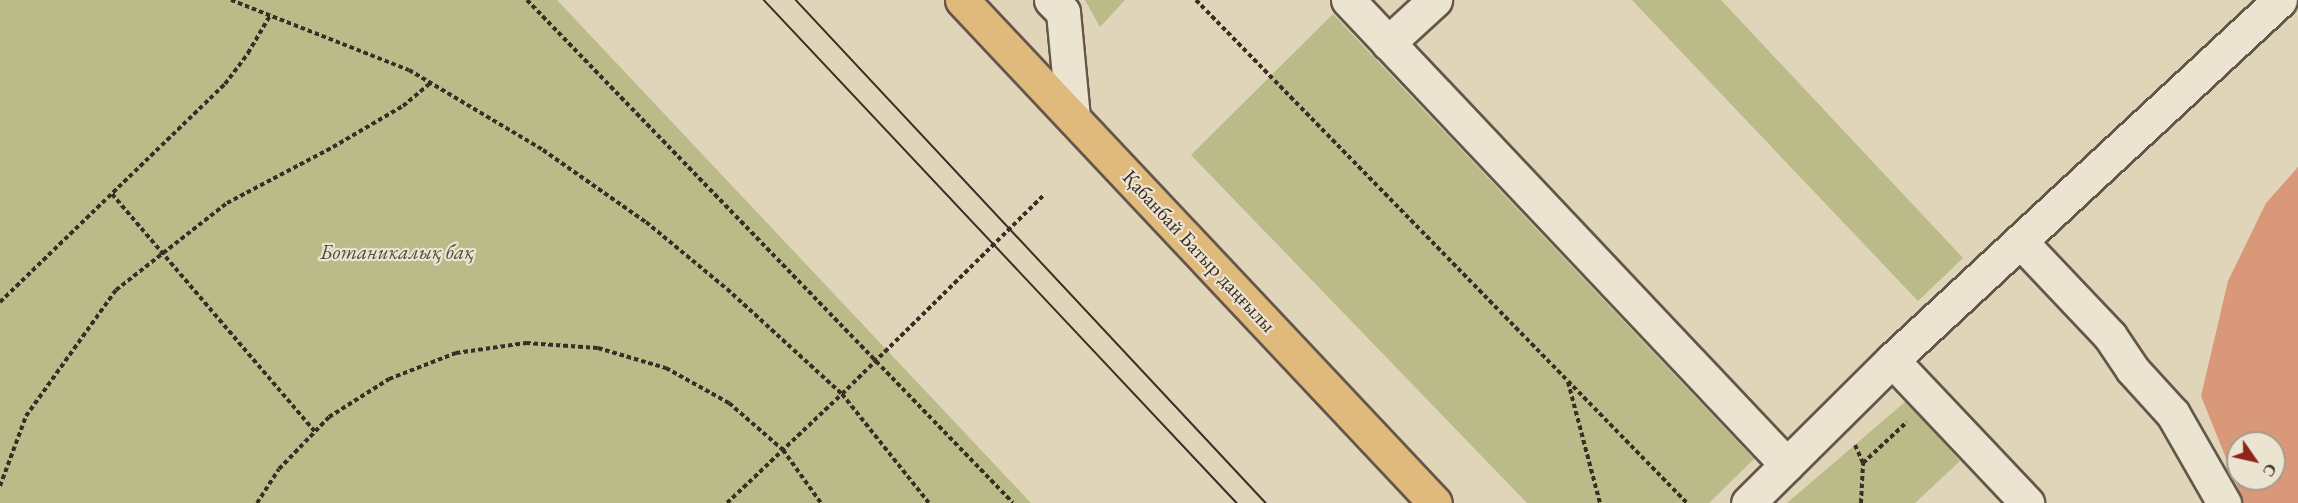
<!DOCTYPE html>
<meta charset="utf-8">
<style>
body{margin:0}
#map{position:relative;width:2298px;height:503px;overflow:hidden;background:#e0d5b8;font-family:"EB Garamond",serif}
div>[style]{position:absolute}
.green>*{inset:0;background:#babb89}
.building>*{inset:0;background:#da987a}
.path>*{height:4px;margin-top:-2px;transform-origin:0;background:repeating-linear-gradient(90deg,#3b2d25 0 4.5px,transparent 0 7.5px)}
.roads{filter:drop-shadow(2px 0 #64574a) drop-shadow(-2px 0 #64574a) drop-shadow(0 2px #64574a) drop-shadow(0 -2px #64574a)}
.minor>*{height:33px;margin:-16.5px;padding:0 16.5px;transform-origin:16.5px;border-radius:16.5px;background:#ebe4d1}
.major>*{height:33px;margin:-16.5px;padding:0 16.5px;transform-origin:16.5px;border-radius:16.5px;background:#e0ba7c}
.tram>*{height:1.5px;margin:-0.75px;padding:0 0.75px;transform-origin:0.75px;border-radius:0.75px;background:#3b2d25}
span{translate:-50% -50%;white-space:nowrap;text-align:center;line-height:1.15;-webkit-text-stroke:4.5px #ebe4d1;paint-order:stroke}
.street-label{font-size:21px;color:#3b2d25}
.park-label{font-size:21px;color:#544939;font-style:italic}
.north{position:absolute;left:2226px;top:431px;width:60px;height:60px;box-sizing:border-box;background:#ebe4d1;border:2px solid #a59b8c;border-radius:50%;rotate:124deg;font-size:16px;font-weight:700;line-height:24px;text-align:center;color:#3b2d25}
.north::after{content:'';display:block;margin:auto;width:21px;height:27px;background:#8f2418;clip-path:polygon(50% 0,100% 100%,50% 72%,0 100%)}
</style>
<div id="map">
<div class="green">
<i style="clip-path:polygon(0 0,557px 0,1031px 503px,0 503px)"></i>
<i style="clip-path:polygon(1085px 0,1125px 0,1100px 27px)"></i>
<i style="clip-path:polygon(1632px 0,1721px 0,1963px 258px,1918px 301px)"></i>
<i style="clip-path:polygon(1333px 14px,1754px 459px,1709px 503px,1527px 503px,1191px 155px)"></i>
<i style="clip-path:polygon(1906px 401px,1960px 461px,1915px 503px,1787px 503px)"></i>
</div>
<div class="building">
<i style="clip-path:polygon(evenodd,2298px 167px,2298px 503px,2244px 503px,2201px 396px,2228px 281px,2266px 203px,2298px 167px,2238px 443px,2274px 443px,2274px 479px,2238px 479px,2238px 443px)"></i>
</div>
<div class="path">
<i style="left:231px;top:0;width:191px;rotate:21.5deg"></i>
<i style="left:409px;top:70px;width:156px;rotate:30.8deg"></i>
<i style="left:543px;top:150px;width:126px;rotate:35deg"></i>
<i style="left:646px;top:222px;width:105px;rotate:39.6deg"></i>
<i style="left:727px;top:289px;width:156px;rotate:42.4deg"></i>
<i style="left:842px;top:394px;width:139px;rotate:51.4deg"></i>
<i style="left:527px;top:0;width:699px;rotate:45.98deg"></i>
<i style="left:1196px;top:0;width:703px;rotate:45.69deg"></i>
<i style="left:112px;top:194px;width:313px;rotate:49.5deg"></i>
<i style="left:0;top:302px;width:313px;rotate:-44.1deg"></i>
<i style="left:225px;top:84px;width:39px;rotate:-53deg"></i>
<i style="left:248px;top:53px;width:45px;rotate:-59.5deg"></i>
<i style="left:1568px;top:382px;width:125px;rotate:75.2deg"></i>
<i style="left:1855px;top:445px;width:20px;rotate:66deg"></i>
<i style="left:1863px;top:463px;width:60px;rotate:-43deg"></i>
<i style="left:0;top:486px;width:75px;rotate:-69.6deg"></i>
<i style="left:26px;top:416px;width:155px;rotate:-54.5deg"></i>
<i style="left:116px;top:290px;width:141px;rotate:-38.1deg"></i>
<i style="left:227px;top:203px;width:120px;rotate:-27.8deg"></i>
<i style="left:333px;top:147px;width:81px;rotate:-30.4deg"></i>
<i style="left:403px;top:106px;width:35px;rotate:-40deg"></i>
<i style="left:257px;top:503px;width:40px;rotate:-57.1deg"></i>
<i style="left:279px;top:469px;width:72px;rotate:-46.1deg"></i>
<i style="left:329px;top:417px;width:71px;rotate:-32.3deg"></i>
<i style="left:389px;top:379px;width:72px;rotate:-21.2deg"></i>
<i style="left:456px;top:353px;width:71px;rotate:-8.1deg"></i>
<i style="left:526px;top:343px;width:72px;rotate:4deg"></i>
<i style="left:598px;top:348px;width:71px;rotate:16.4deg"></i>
<i style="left:666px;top:368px;width:72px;rotate:29.1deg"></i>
<i style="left:729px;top:403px;width:72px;rotate:41deg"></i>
<i style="left:783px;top:450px;width:65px;rotate:54.4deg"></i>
<i style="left:727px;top:503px;width:158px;rotate:-43.5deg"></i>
<i style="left:842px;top:394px;width:284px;rotate:-44.6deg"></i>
<i style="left:1861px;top:503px;width:40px;rotate:-87.1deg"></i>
</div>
<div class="roads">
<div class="minor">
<i style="left:1051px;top:0;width:17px;rotate:45deg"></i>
<i style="left:1063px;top:12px;width:105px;rotate:84.6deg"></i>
<i style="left:1348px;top:0;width:639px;rotate:46.65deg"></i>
<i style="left:1388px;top:43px;width:64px;rotate:-42.5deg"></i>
<i style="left:2020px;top:241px;width:131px;rotate:46.5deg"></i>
<i style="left:2110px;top:336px;width:40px;rotate:56deg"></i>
<i style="left:2132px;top:369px;width:61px;rotate:47.7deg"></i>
<i style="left:2173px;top:414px;width:103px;rotate:60.2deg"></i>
<i style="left:1892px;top:360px;width:197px;rotate:46.6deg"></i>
<i style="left:1748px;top:503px;width:203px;rotate:-44.8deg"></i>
<i style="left:1892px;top:360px;width:529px;rotate:-42.86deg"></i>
</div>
<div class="major">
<i style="left:962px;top:0;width:690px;rotate:46.76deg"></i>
</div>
</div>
<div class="tram">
<i style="left:764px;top:0;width:690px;rotate:46.76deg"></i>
<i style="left:796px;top:0;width:688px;rotate:46.94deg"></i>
</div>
<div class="street-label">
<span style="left:1199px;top:251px;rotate:47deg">Қабанбай Батыр даңғылы</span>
</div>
<div class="park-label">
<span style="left:397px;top:252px">Ботаникалық бақ</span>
</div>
<div class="north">С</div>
</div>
